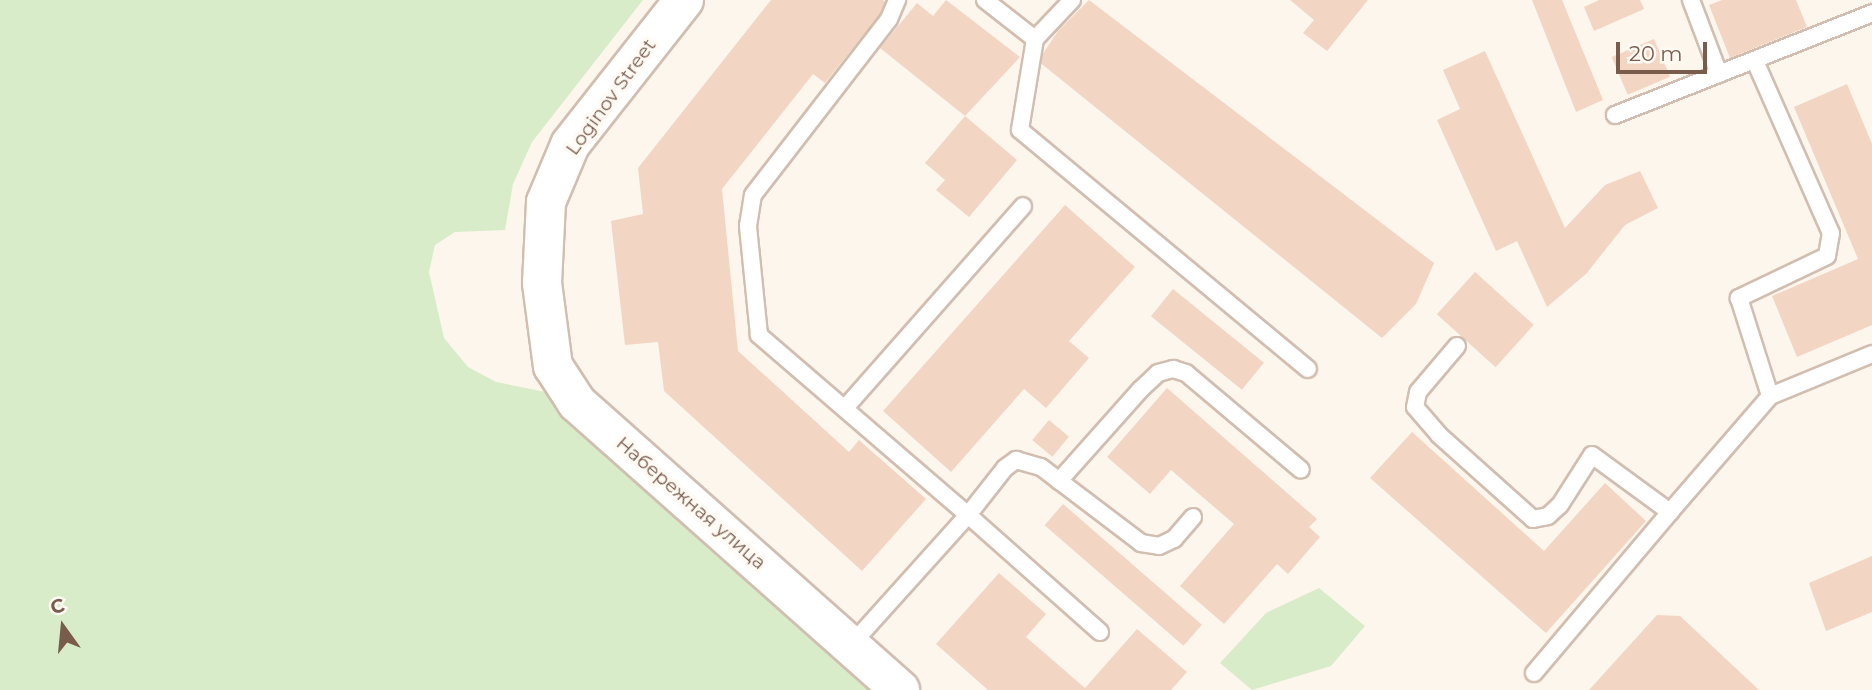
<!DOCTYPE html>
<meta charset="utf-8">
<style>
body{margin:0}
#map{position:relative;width:1872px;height:690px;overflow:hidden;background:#fdf6ec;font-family:Montserrat,sans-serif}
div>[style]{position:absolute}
.green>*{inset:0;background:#d8ecc9}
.building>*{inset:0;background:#f3d5c3;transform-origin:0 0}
.roads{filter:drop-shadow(2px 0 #d1beb0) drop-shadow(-2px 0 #d1beb0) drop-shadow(0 2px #d1beb0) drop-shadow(0 -2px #d1beb0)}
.lane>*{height:16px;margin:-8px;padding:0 8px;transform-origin:8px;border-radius:8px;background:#fff}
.secondary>*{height:38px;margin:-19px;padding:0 19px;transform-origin:19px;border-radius:19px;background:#fff}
span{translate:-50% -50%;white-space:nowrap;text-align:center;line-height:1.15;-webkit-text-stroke:7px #fffaf3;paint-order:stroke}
.street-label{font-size:19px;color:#7a5c4d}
.north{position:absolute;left:28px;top:592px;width:70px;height:70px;-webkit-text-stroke:5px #fffaf3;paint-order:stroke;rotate:345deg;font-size:19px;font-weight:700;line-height:28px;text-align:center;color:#7a5c4d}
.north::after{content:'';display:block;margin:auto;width:24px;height:32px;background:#7a5c4d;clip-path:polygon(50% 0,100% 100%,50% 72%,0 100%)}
.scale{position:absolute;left:1616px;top:42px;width:91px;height:32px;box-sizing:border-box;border:4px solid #7a5c4d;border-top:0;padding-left:9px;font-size:21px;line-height:24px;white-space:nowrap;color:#7a5c4d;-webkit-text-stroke:5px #fffaf3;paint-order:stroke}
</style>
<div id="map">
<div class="green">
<i style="clip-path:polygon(0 0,643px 0,532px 142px,513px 184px,505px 230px,455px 232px,435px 245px,429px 272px,444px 338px,468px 367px,496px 382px,551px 393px,874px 690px,0 690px)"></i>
<i style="clip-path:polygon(1319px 588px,1365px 626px,1331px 666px,1252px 690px,1220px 663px,1266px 613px)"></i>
</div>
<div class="building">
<i style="clip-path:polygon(771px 0,883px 0,888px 4px,825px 83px,813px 74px,722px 189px,738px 351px,849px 452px,859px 440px,926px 499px,862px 571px,664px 391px,658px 342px,625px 345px,611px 221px,643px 214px,638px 168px)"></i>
<i style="clip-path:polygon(946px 0,1020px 57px,965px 116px,1017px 160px,969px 217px,936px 190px,945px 180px,925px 163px,965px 116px,880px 48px,917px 3px,933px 16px)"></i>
<i style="clip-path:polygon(1089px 0,1434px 263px,1416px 304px,1382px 338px,1038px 61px,1058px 31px)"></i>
<i style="clip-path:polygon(1290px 0,1368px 0,1327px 51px,1303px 33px,1314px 20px)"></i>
<i style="clip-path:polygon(1532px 0,1562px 0,1603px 100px,1576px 112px)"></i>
<i style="clip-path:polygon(1599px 0,1640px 0,1644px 9px,1594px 31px,1584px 7px)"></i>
<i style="clip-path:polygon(1722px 0,1796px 0,1807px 27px,1730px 58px,1709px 5px)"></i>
<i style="left:1654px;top:39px;width:41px;height:46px;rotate:67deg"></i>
<i style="clip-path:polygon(1485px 51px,1565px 228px,1605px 185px,1640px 171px,1658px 208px,1625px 225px,1586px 274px,1547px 307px,1517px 241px,1496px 251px,1437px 120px,1460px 109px,1443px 70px)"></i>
<i style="clip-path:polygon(1847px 84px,1872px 144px,1872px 325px,1797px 357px,1772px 296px,1858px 259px,1794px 107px)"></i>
<i style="clip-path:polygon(1065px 205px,1135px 267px,1069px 341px,1089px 358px,1046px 408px,1024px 389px,951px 472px,883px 411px)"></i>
<i style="left:1475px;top:272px;width:79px;height:57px;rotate:42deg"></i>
<i style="left:1173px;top:289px;width:117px;height:35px;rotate:39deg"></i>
<i style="clip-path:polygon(1167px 388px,1317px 519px,1309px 527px,1320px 537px,1288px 574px,1277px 564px,1224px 624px,1180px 586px,1234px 524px,1171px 470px,1150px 494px,1107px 457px)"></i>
<i style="left:1049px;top:420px;width:26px;height:26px;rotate:40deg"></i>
<i style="clip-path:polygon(1412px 432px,1544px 551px,1605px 483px,1646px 521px,1546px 633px,1370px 478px)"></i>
<i style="left:1063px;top:504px;width:184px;height:28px;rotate:41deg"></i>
<i style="clip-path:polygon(1872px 556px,1872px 612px,1826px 631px,1809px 583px)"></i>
<i style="clip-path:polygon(999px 573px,1046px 614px,1026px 637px,1085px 688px,1137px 629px,1187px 672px,1171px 690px,988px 690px,936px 644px)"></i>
<i style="clip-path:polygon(1657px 615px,1680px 616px,1759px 690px,1589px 690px)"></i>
</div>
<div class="roads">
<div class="lane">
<i style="left:985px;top:0;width:63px;rotate:38deg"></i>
<i style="left:1072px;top:0;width:54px;rotate:133.5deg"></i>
<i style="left:1035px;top:39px;width:92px;rotate:99.4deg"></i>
<i style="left:1020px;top:130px;width:374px;rotate:39.7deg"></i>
<i style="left:1691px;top:0;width:79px;rotate:69.3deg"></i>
<i style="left:1755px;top:61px;width:188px;rotate:66.2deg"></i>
<i style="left:1831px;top:233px;width:23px;rotate:100deg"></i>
<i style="left:1827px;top:256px;width:98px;rotate:154.5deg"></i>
<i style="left:1739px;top:298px;width:103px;rotate:72.4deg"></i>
<i style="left:1615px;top:115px;width:277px;rotate:-21.6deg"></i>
<i style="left:1457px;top:346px;width:60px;rotate:130.3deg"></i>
<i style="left:1418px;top:392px;width:15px;rotate:101deg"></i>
<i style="left:1415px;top:407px;width:37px;rotate:49deg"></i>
<i style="left:1439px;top:435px;width:126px;rotate:41.8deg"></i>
<i style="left:1533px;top:519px;width:15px;rotate:-11deg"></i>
<i style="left:1548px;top:516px;width:16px;rotate:-43deg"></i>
<i style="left:1560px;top:505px;width:59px;rotate:-57.4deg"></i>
<i style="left:1592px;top:455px;width:97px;rotate:36.2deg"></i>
<i style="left:1670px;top:512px;width:153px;rotate:-49.2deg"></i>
<i style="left:1770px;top:396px;width:110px;rotate:-22.4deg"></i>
<i style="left:845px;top:408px;width:269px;rotate:-48.6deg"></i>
<i style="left:1059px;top:481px;width:123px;rotate:-48.3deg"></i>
<i style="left:1141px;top:389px;width:23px;rotate:-43deg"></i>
<i style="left:1158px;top:373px;width:16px;rotate:-15deg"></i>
<i style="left:1173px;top:369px;width:14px;rotate:17deg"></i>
<i style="left:1186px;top:373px;width:150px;rotate:40.1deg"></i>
<i style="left:1100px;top:632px;width:176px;rotate:-138.4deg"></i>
<i style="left:968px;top:515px;width:60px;rotate:-51.8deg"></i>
<i style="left:1005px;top:468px;width:14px;rotate:-36deg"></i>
<i style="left:1016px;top:460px;width:26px;rotate:16deg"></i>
<i style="left:1041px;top:467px;width:126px;rotate:37.2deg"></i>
<i style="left:1141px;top:543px;width:18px;rotate:9deg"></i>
<i style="left:1159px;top:546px;width:17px;rotate:-25deg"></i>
<i style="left:1174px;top:539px;width:29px;rotate:-49deg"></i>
<i style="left:851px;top:645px;width:175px;rotate:-48deg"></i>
<i style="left:968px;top:515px;width:276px;rotate:-139.3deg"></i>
<i style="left:759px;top:335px;width:110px;rotate:-95.8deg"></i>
<i style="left:748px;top:226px;width:31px;rotate:-81deg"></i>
<i style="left:753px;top:195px;width:222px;rotate:-52.3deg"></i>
<i style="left:889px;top:19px;width:21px;rotate:-67deg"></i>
<i style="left:1534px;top:673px;width:211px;rotate:-49.8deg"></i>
</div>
<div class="secondary">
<i style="left:684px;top:0;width:184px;rotate:128.2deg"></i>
<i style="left:570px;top:145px;width:62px;rotate:112.8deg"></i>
<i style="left:546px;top:202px;width:81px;rotate:92.8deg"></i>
<i style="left:542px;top:283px;width:84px;rotate:82.5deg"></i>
<i style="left:553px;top:366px;width:44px;rotate:57deg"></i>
<i style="left:577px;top:403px;width:432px;rotate:41.6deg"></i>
</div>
</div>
<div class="street-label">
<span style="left:611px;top:97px;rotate:-54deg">Loginov Street</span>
<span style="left:691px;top:503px;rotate:41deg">Набережная улица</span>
</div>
<div class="north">С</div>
<div class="scale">20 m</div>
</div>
